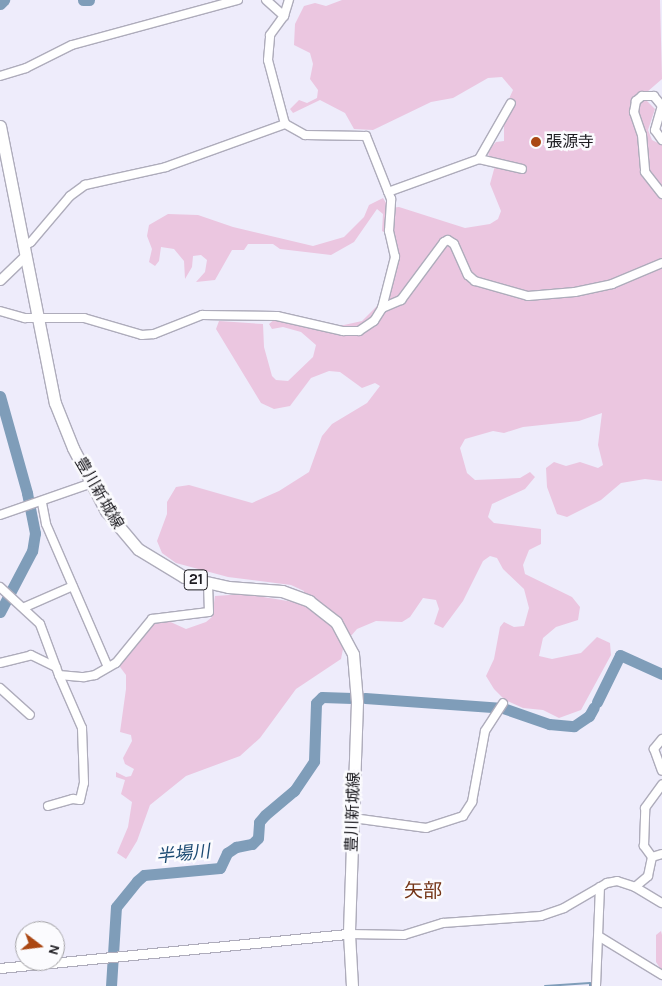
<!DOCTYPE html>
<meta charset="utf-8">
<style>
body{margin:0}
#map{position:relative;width:662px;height:986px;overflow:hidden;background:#eeecfb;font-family:Karla,"Noto Sans JP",sans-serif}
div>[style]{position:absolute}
.green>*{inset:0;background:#ebc6e0}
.stream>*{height:2px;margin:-1px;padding:0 1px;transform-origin:1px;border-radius:1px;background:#7f9db9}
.river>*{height:11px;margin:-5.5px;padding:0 5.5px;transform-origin:5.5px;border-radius:5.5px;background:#7f9db9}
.roads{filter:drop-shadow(1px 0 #aeacbb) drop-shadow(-1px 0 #aeacbb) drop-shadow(0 1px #aeacbb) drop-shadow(0 -1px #aeacbb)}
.minor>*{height:8px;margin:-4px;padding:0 4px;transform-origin:4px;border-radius:4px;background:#fff}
.tertiary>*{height:9px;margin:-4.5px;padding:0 4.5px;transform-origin:4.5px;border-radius:4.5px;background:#fff}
.primary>*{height:11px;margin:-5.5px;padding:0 5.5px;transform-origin:5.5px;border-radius:5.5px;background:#fff}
.dots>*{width:14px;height:14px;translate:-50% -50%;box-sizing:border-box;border:2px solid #fbfbfe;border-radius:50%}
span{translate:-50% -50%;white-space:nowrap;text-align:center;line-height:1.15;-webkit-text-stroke:5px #fbfbfe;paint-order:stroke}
.shield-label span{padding:1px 4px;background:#fbfbfe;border:1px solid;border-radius:4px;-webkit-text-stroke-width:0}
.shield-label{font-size:15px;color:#1c1b20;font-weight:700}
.poi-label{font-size:16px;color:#1c1b20}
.left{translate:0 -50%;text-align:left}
.street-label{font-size:16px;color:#1c1b20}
.water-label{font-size:18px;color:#1b4a72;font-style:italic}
.quarter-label{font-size:19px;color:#743416}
.north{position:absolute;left:15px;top:921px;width:50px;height:50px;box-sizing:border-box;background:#fbfbfe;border:1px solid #a2a1a5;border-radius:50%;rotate:105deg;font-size:14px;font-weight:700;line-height:20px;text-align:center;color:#1c1b20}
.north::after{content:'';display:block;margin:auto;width:18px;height:22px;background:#ab4713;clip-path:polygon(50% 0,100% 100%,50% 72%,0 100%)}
</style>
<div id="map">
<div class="green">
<i style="clip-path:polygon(342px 0,660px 0,662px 79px,647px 92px,647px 101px,655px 109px,648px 130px,652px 140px,662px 145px,662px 481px,645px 479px,621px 483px,601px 500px,567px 517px,557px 514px,547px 487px,546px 468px,554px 462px,566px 466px,580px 462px,598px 468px,603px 465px,598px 445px,602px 413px,579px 421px,523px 427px,504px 433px,493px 431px,465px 439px,460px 448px,467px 473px,475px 480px,520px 478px,530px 472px,535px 477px,525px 489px,492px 504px,488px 517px,494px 523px,541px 529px,541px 544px,529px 550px,523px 565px,525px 574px,572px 597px,580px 607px,578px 620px,556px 627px,543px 638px,539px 656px,552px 659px,581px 653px,597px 637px,610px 643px,611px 655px,581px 710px,559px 718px,543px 710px,523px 708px,505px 700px,494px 689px,486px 676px,494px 659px,500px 627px,504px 622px,514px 627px,524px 626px,529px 608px,524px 589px,503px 569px,497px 558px,490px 556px,483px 561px,463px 601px,443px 628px,434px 624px,439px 609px,436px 600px,423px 598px,410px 617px,402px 622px,376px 621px,357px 629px,344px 644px,341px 659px,296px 689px,260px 738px,240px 756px,186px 776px,150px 805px,137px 841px,126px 859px,117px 853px,128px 827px,132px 802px,121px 794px,125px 780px,116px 777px,116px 772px,126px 777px,131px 776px,134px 769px,125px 764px,123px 758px,132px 741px,131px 735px,120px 732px,126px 689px,126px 675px,120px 667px,123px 660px,147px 627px,156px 621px,164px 619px,186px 629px,206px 622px,212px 617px,215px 596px,244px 594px,300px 603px,304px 591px,291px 585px,228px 577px,176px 563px,162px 553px,157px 541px,167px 514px,167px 502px,176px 487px,189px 485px,252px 503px,279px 491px,309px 472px,322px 436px,332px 424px,367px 403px,380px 386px,375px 383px,362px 388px,340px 372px,329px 371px,311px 378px,290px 406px,274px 409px,261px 403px,216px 329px,219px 321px,263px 324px,264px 347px,272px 376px,276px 380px,288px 381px,313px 357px,316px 345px,301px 332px,283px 327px,272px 329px,269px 324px,275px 319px,335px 327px,362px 321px,382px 301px,394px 275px,397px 255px,393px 237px,382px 231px,383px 214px,377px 209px,354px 242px,331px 255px,280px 249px,273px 244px,248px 244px,244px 250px,232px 250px,215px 280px,196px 282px,205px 272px,207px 260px,201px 255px,193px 256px,192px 267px,185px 279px,184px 261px,174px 249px,161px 247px,159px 261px,155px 266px,149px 262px,152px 249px,147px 236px,149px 225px,168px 214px,198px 215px,233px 227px,313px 246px,344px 237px,364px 217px,369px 205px,383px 198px,389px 208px,399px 207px,465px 228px,490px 224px,498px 219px,501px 211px,490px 184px,496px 162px,489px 158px,488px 151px,496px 142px,504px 141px,504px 110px,513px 90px,502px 77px,488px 78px,453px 98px,431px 102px,373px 130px,354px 129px,345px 113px,320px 100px,293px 113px,290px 109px,299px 100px,307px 103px,317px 98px,318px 90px,310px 79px,313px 64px,310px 53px,294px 45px,295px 24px,304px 6px,315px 3px,326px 6px)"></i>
<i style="clip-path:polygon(661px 931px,662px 935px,662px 971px,656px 962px,656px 935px)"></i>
</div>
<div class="stream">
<i style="left:545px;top:986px;width:45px;rotate:-3.8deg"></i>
<i style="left:590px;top:983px;width:3px;rotate:90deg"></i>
</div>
<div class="river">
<i style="left:83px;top:0;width:6px"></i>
<i style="left:0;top:4px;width:6px;rotate:-45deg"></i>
<i style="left:0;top:396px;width:101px;rotate:74.4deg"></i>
<i style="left:27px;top:493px;width:41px;rotate:78.7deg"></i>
<i style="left:35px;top:533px;width:18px;rotate:99deg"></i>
<i style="left:32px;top:551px;width:69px;rotate:117.7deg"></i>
<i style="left:365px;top:698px;width:138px;rotate:4.1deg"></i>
<i style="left:503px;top:708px;width:49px;rotate:19.2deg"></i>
<i style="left:549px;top:724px;width:25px;rotate:5deg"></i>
<i style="left:574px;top:726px;width:18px;rotate:-34deg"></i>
<i style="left:589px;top:716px;width:10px;rotate:-61deg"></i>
<i style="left:597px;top:702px;width:52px;rotate:-63.9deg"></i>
<i style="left:620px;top:655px;width:46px;rotate:24.3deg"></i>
<i style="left:111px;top:986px;width:79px;rotate:-86.4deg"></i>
<i style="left:116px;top:907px;width:33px;rotate:-51deg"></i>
<i style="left:137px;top:881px;width:9px;rotate:-41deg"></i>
<i style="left:144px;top:875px;width:76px;rotate:-5.3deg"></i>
<i style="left:220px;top:868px;width:17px;rotate:-65deg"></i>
<i style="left:227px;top:853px;width:11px;rotate:-34deg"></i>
<i style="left:236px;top:847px;width:16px;rotate:-11deg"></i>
<i style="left:252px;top:844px;width:8px;rotate:-45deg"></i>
<i style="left:258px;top:838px;width:16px;rotate:-86deg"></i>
<i style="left:259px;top:822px;width:9px;rotate:-49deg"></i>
<i style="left:265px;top:815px;width:38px;rotate:-40deg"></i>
<i style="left:294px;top:791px;width:36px;rotate:-56deg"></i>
<i style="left:314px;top:761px;width:58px;rotate:-88deg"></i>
<i style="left:316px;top:703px;width:8px;rotate:-45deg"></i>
<i style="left:322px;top:697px;width:30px;rotate:2deg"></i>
</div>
<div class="roads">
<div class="minor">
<i style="left:284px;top:16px;width:17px;rotate:-73deg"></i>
<i style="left:0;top:76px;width:27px;rotate:-17deg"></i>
<i style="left:26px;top:68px;width:51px;rotate:-26.6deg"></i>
<i style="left:72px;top:45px;width:172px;rotate:-15.2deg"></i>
<i style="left:662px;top:140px;width:12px;rotate:-125deg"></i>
<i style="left:655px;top:130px;width:25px;rotate:-74deg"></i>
<i style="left:662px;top:106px;width:13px;rotate:-129deg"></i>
<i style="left:654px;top:96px;width:12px;rotate:180deg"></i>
<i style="left:642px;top:96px;width:8px;rotate:140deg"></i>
<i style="left:636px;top:101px;width:11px;rotate:100deg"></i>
<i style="left:634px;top:112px;width:24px;rotate:71deg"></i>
<i style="left:642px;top:135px;width:37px;rotate:85deg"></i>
<i style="left:645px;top:172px;width:28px;rotate:52deg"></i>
<i style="left:479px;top:159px;width:44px;rotate:13.1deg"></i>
<i style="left:388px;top:192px;width:97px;rotate:-19.9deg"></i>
<i style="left:479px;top:159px;width:64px;rotate:-60.3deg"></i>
<i style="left:23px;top:247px;width:9px;rotate:-32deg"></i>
<i style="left:31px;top:242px;width:60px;rotate:-49.7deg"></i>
<i style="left:70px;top:196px;width:19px;rotate:-36deg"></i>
<i style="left:85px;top:185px;width:83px;rotate:-12.5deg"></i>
<i style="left:166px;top:167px;width:127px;rotate:-19.9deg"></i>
<i style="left:382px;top:308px;width:21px;rotate:-23deg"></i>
<i style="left:401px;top:300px;width:72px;rotate:-53.4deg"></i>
<i style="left:444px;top:242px;width:4px;rotate:-27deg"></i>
<i style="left:448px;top:240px;width:7px;rotate:34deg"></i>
<i style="left:454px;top:244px;width:34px;rotate:66deg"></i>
<i style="left:468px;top:275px;width:9px;rotate:41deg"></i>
<i style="left:475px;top:281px;width:55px;rotate:15.8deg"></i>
<i style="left:528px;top:296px;width:47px;rotate:-4.9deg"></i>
<i style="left:575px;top:292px;width:38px;rotate:-12deg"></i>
<i style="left:612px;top:284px;width:54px;rotate:-22.8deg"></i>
<i style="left:0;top:311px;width:26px;rotate:16deg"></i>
<i style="left:25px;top:318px;width:59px"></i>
<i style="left:84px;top:318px;width:60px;rotate:16.3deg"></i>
<i style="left:142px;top:335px;width:12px;rotate:-5deg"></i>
<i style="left:154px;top:334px;width:52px;rotate:-21.6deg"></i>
<i style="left:202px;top:315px;width:75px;rotate:0.8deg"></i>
<i style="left:277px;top:316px;width:68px;rotate:12.8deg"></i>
<i style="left:343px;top:331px;width:16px"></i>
<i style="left:359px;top:331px;width:18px;rotate:-34deg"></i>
<i style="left:374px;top:321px;width:15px;rotate:-58deg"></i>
<i style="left:382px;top:308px;width:53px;rotate:-75.7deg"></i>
<i style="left:395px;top:257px;width:27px;rotate:-103deg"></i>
<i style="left:389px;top:231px;width:32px;rotate:-86deg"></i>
<i style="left:391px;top:199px;width:68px;rotate:-111.6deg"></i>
<i style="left:366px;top:136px;width:61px;rotate:-179.1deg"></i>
<i style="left:305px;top:135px;width:23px;rotate:-151deg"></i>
<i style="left:285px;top:124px;width:66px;rotate:-104.9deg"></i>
<i style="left:268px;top:60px;width:25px;rotate:-85deg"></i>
<i style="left:270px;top:35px;width:24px;rotate:-54deg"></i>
<i style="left:284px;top:16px;width:24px;rotate:-138deg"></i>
<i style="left:42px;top:503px;width:21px;rotate:79deg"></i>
<i style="left:46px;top:524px;width:156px;rotate:66.6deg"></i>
<i style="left:0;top:515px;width:97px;rotate:-19.2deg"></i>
<i style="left:0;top:587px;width:54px;rotate:42.8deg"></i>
<i style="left:40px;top:624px;width:54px;rotate:69.6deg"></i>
<i style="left:59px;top:675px;width:25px;rotate:5deg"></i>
<i style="left:84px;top:677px;width:11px;rotate:-10deg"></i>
<i style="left:95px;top:675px;width:24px;rotate:-30deg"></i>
<i style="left:116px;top:663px;width:57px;rotate:-50.7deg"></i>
<i style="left:152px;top:619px;width:57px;rotate:-7deg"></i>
<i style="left:209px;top:612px;width:28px;rotate:-92deg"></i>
<i style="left:25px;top:607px;width:52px;rotate:-23.6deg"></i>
<i style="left:0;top:663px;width:32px;rotate:-14deg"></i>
<i style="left:31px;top:655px;width:28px;rotate:26deg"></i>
<i style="left:0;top:688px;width:40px;rotate:42deg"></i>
<i style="left:662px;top:739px;width:13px;rotate:129deg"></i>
<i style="left:654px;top:749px;width:23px;rotate:70deg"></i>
<i style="left:48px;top:806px;width:26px;rotate:-16deg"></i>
<i style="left:73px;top:799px;width:7px;rotate:8deg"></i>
<i style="left:80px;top:800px;width:17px;rotate:-77deg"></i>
<i style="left:84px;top:783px;width:55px;rotate:-92.1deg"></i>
<i style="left:82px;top:728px;width:58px;rotate:-113.5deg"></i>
<i style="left:353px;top:818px;width:74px;rotate:7.8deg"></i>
<i style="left:426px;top:828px;width:39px;rotate:-18deg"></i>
<i style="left:463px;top:816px;width:17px;rotate:-57deg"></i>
<i style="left:472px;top:802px;width:72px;rotate:-79.6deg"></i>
<i style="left:485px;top:731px;width:33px;rotate:-57deg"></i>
<i style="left:652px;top:857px;width:14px;rotate:-126deg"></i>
<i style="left:644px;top:846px;width:38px;rotate:-88deg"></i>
<i style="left:645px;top:808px;width:29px;rotate:-54deg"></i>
<i style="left:635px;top:887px;width:31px;rotate:31deg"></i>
<i style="left:349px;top:934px;width:55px;rotate:1deg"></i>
<i style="left:404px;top:935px;width:41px;rotate:-17.1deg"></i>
<i style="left:443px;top:923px;width:98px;rotate:-4.1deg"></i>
<i style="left:541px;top:916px;width:24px;rotate:-19deg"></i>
<i style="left:564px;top:908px;width:50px;rotate:-30.2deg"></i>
<i style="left:607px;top:883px;width:10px;rotate:-11deg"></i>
<i style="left:617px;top:881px;width:19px;rotate:18deg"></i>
<i style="left:635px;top:887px;width:17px;rotate:-40deg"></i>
<i style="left:648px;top:876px;width:19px;rotate:-78deg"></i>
<i style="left:652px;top:857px;width:10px;rotate:-17deg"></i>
<i style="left:600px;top:937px;width:73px;rotate:31.5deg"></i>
<i style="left:596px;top:986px;width:99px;rotate:-87.7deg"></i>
</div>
<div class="tertiary">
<i style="left:0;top:280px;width:35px;rotate:-44deg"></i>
<i style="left:0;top:968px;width:351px;rotate:-5.6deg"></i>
</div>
<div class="primary">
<i style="left:0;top:126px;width:282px;rotate:78.8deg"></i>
<i style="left:55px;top:403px;width:48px;rotate:68.2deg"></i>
<i style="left:73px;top:448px;width:71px;rotate:62.4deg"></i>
<i style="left:106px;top:511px;width:50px;rotate:49.9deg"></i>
<i style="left:138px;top:549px;width:54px;rotate:31.3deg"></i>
<i style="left:184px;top:577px;width:45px;rotate:12.8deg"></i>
<i style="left:228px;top:587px;width:54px;rotate:4.2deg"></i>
<i style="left:282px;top:591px;width:29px;rotate:20deg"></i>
<i style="left:309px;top:601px;width:34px;rotate:38deg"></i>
<i style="left:336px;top:622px;width:36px;rotate:62deg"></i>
<i style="left:353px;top:654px;width:48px;rotate:85.2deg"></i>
<i style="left:357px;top:702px;width:232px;rotate:92deg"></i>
<i style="left:349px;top:934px;width:52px;rotate:86.7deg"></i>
</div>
</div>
<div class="dots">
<i style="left:536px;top:142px;background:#ab4713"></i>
</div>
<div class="shield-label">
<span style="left:196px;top:580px">21</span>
</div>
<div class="poi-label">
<span class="left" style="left:546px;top:142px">張源寺</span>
</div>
<div class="street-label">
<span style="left:99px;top:493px;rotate:60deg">豊川新城線</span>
<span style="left:353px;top:812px;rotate:-88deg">豊川新城線</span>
</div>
<div class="water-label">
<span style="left:183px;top:854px;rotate:-6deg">半場川</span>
</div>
<div class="quarter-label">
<span style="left:423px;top:892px">矢部</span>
</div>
<div class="north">N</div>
</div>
